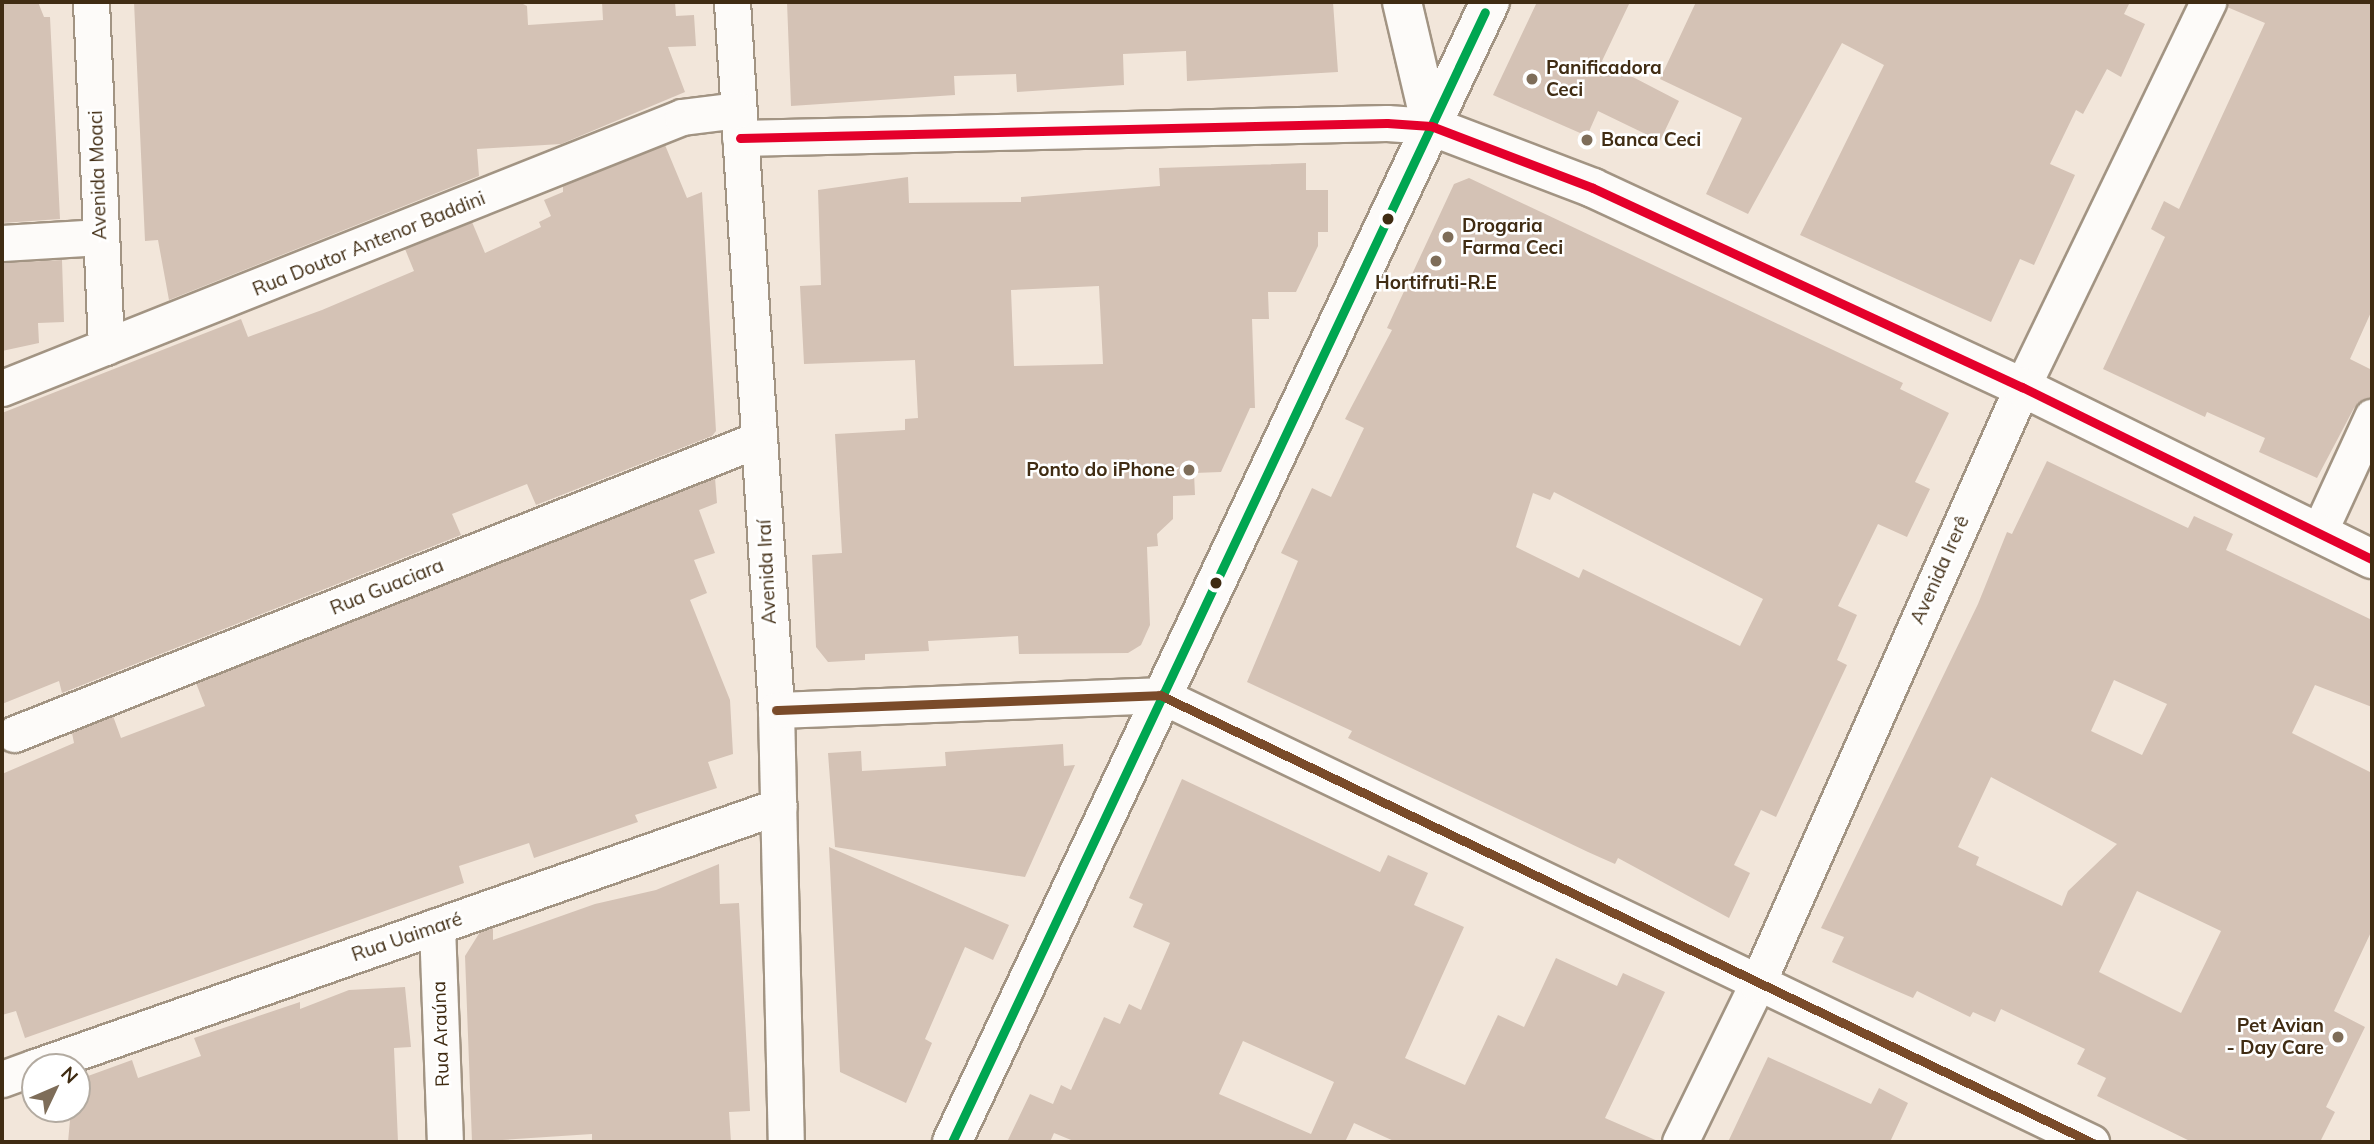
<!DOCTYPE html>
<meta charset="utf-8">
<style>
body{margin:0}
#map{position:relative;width:2374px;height:1144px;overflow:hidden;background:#f2e6da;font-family:Mulish,sans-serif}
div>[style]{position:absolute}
.building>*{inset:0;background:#d4c2b5}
.roads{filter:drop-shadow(2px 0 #a29483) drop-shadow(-2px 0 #a29483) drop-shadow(0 2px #a29483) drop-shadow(0 -2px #a29483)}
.minor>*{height:35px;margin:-17.5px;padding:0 17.5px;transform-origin:17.5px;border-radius:17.5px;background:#fdfbf9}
.tertiary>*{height:38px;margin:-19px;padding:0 19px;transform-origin:19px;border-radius:19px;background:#fdfbf9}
.bus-1>*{height:9px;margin:-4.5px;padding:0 4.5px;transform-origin:4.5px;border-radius:4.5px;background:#00a651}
.bus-2>*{height:9px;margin:-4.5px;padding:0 4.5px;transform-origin:4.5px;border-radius:4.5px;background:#e4002b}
.bus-3>*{height:9px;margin:-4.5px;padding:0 4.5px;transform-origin:4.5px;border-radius:4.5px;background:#7a4b2a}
.dots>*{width:19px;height:19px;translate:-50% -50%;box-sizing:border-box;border:4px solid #fff;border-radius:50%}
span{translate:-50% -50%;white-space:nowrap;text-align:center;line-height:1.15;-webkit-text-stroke:5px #fff;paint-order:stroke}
.poi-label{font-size:19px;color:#402c13;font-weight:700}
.left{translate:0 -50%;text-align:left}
.right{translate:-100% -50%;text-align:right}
.street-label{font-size:19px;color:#402c13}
.frame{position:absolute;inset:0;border:4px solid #402c13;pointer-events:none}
.north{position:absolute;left:21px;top:1053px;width:70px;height:70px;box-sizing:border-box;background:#fff;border:2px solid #b3aba1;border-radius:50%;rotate:46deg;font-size:19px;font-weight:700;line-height:28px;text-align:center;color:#402c13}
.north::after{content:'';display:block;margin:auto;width:24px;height:32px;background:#7e6d59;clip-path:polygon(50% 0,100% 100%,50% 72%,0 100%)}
</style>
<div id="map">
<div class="building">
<i style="clip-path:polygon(2px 2px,38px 2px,44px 17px,50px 17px,60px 219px,2px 223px)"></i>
<i style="clip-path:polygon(134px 2px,519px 2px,527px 6px,528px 25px,603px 20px,602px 2px,675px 2px,676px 16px,694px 15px,696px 46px,668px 47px,685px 92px,561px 144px,477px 149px,479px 176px,169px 300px,158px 240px,145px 241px)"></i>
<i style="clip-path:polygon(787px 2px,1333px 2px,1338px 72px,1187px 81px,1186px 51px,1123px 54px,1124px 85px,1017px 92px,1016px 74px,954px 76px,955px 95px,791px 106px)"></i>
<i style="clip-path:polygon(1537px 2px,1630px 2px,1602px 61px,1679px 101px,1660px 141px,1598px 111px,1587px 136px,1493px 95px)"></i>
<i style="clip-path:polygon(1696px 2px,2130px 2px,2124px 14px,2145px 24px,2121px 77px,2107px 69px,2083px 114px,2076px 110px,2050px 164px,2075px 175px,2034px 265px,2020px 259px,1991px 322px,1800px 235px,1884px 65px,1842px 43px,1748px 214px,1706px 194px,1742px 118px,1660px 79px)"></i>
<i style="clip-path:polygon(2228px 2px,2372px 2px,2372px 310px,2350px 359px,2372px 370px,2372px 397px,2354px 408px,2317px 478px,2259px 452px,2265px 438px,2207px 412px,2205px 417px,2103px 369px,2165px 237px,2151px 229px,2164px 201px,2179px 209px,2265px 23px,2227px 7px)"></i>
<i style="clip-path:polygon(665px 145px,687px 198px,702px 192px,716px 431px,712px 436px,536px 505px,527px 484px,452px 514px,461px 535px,62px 693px,59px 681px,2px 704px,2px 413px,241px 319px,248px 337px,322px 310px,414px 271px,405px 249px,472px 222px,485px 253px,541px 227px,539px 222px,551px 216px,544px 200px,563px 192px,563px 186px)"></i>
<i style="clip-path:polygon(evenodd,1306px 163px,1306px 190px,1328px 190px,1328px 232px,1318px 232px,1318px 246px,1296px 292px,1268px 292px,1269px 319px,1252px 319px,1255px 408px,1250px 408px,1221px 472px,1194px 473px,1195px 495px,1173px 496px,1173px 519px,1157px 534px,1158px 546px,1147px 547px,1150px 625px,1141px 645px,1128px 653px,1019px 654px,1018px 636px,928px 641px,929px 651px,865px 654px,865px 660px,828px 662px,816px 647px,812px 555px,842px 553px,835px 434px,905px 430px,905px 419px,918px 418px,915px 360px,804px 364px,800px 286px,821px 285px,818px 190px,908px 177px,909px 203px,1021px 202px,1021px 197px,1160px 186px,1159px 168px,1306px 163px,1099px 286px,1103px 364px,1014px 366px,1011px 290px,1099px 286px)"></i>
<i style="clip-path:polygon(evenodd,1469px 178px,1903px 383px,1900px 389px,1949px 413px,1915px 482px,1930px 489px,1907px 537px,1878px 524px,1838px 606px,1857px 615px,1837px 660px,1847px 665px,1776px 817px,1761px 810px,1734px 865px,1750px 873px,1729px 918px,1618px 858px,1615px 864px,1588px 852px,1348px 738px,1352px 731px,1247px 682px,1298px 561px,1281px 553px,1312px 488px,1331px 497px,1364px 428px,1345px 419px,1392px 330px,1387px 328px,1454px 184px,1469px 178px,1554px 492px,1763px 599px,1740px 646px,1583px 569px,1579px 578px,1516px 547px,1533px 493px,1550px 500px,1554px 492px)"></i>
<i style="clip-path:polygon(62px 260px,64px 322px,38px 323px,39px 343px,2px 351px,2px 263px)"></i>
<i style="clip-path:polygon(evenodd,2047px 461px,2188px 528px,2194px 516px,2233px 534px,2226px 550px,2372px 620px,2372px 707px,2315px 685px,2292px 733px,2372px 773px,2372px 930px,2334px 1011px,2365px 1027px,2326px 1107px,2335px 1112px,2320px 1142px,2192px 1142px,2097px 1096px,2106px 1078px,2077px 1064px,2085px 1049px,2001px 1009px,1995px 1022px,1973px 1012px,1970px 1017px,1917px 991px,1913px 998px,1892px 989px,1832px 962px,1844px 937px,1821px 928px,1978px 604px,2007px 532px,2012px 534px,2047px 461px,2114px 680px,2167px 704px,2142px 755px,2091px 731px,2114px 680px,2047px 461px,1991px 777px,2117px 844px,2068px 891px,2062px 906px,1976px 865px,1979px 857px,1958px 847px,1991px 777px,2047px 461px,2137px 891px,2221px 931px,2181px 1013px,2099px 972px,2137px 891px)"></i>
<i style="clip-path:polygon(715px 478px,717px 503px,699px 510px,715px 553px,694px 560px,707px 593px,690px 600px,730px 700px,733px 754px,708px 762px,717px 788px,635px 815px,638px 822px,534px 858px,529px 843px,459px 866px,464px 883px,25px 1038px,16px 1011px,2px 1015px,2px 774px,74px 743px,72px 733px,113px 716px,121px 738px,205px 706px,196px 683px)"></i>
<i style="clip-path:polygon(1063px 744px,1064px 766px,1075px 765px,1025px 877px,835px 847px,828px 753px,861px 751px,862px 771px,946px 766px,945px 752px)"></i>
<i style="clip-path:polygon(evenodd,1182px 779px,1380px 872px,1388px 855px,1428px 873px,1414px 905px,1464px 927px,1405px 1058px,1465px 1085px,1498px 1015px,1524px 1027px,1556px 958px,1617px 986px,1623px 973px,1665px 992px,1605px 1118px,1660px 1142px,1396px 1142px,1354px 1123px,1345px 1142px,1076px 1142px,1054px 1133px,1050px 1142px,1007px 1142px,1030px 1094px,1053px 1104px,1061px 1085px,1071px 1090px,1104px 1017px,1120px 1024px,1129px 1004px,1141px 1010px,1170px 943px,1133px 927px,1143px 904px,1129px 898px,1182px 779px,1243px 1041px,1334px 1082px,1311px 1134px,1219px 1094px,1243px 1041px)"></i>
<i style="clip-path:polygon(829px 847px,1009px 925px,993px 960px,965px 947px,925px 1039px,932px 1043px,906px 1103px,840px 1072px)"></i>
<i style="clip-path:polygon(719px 864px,720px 904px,739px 903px,749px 1091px,750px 1111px,729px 1112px,731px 1142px,592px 1142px,592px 1134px,472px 1142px,465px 956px,480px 932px,493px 928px,493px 940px,595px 904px,656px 890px)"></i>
<i style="clip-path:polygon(405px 987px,411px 1047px,394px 1048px,398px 1142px,68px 1142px,71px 1109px,77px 1109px,77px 1080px,132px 1060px,138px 1078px,201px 1056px,194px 1038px,300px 1002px,300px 1009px,349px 990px)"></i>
<i style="clip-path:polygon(1768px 1057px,1871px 1104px,1879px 1088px,1908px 1103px,1890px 1142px,1728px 1142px)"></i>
</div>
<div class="roads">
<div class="minor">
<i style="left:91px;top:2px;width:345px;rotate:87.5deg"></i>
<i style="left:732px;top:2px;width:709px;rotate:86.44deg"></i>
<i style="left:776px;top:710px;width:432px;rotate:88.7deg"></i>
<i style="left:740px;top:138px;width:647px;rotate:-1.33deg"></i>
<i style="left:1387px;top:123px;width:44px;rotate:3.9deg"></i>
<i style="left:2px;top:243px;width:99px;rotate:-3.5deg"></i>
<i style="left:2px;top:388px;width:732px;rotate:-21.73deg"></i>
<i style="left:682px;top:117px;width:56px;rotate:-7.1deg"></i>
<i style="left:2319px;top:532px;width:127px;rotate:-65.3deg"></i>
<i style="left:776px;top:710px;width:384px;rotate:-2.2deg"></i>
<i style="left:1160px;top:695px;width:1033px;rotate:25.65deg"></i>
<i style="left:14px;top:734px;width:801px;rotate:-21.6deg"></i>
<i style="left:437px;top:926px;width:216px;rotate:87.9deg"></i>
<i style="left:35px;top:1067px;width:788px;rotate:-19.33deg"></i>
<i style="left:2px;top:1079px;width:35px;rotate:-20deg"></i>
<i style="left:1680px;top:1142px;width:176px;rotate:-64deg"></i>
<i style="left:1757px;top:984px;width:653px;rotate:-66.06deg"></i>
<i style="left:2022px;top:387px;width:428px;rotate:-64.2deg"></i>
</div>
<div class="tertiary">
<i style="left:1402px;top:2px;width:127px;rotate:76.8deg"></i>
<i style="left:1431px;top:126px;width:173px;rotate:20.9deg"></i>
<i style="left:1593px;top:188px;width:473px;rotate:24.9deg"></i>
<i style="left:2022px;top:387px;width:390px;rotate:26.2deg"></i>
<i style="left:952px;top:1142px;width:1261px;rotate:-64.74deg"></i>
</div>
</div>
<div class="bus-1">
<i style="left:952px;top:1142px;width:1249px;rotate:-64.75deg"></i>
</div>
<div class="bus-2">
<i style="left:740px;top:138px;width:647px;rotate:-1.33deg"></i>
<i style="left:1387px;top:123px;width:44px;rotate:3.9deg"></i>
<i style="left:1431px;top:126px;width:173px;rotate:20.9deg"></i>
<i style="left:1593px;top:188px;width:473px;rotate:24.9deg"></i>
<i style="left:2022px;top:387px;width:390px;rotate:26.2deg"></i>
</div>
<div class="bus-3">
<i style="left:776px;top:710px;width:384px;rotate:-2.2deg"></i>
<i style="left:1160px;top:695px;width:1033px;rotate:25.65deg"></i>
</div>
<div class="dots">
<i style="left:1532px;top:79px;background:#7e6d59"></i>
<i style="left:1587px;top:140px;background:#7e6d59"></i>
<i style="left:1388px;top:219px;background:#402c13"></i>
<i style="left:1448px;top:237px;background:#7e6d59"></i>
<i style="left:1436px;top:261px;background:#7e6d59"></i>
<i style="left:1189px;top:470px;background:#7e6d59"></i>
<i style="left:1216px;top:583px;background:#402c13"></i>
<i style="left:2338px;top:1037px;background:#7e6d59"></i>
</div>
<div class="poi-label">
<span class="left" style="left:1546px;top:79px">Panificadora<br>Ceci</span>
<span class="left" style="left:1601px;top:140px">Banca Ceci</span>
<span class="left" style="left:1462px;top:237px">Drogaria<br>Farma Ceci</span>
<span style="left:1436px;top:283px">Hortifruti-R.E</span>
<span class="right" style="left:1175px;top:470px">Ponto do iPhone</span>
<span class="right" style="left:2324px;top:1037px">Pet Avian<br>- Day Care</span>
</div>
<div class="street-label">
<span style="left:98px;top:175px;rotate:-92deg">Avenida Moaci</span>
<span style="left:369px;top:244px;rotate:-22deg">Rua Doutor Antenor Baddini</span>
<span style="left:1940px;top:570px;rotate:-66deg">Avenida Irerê</span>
<span style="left:767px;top:572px;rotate:-93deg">Avenida Iraí</span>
<span style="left:387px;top:587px;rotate:-22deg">Rua Guaciara</span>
<span style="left:407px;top:937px;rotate:-19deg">Rua Uaimaré</span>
<span style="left:441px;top:1034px;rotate:-92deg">Rua Araúna</span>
</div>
<div class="frame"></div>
<div class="north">N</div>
</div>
